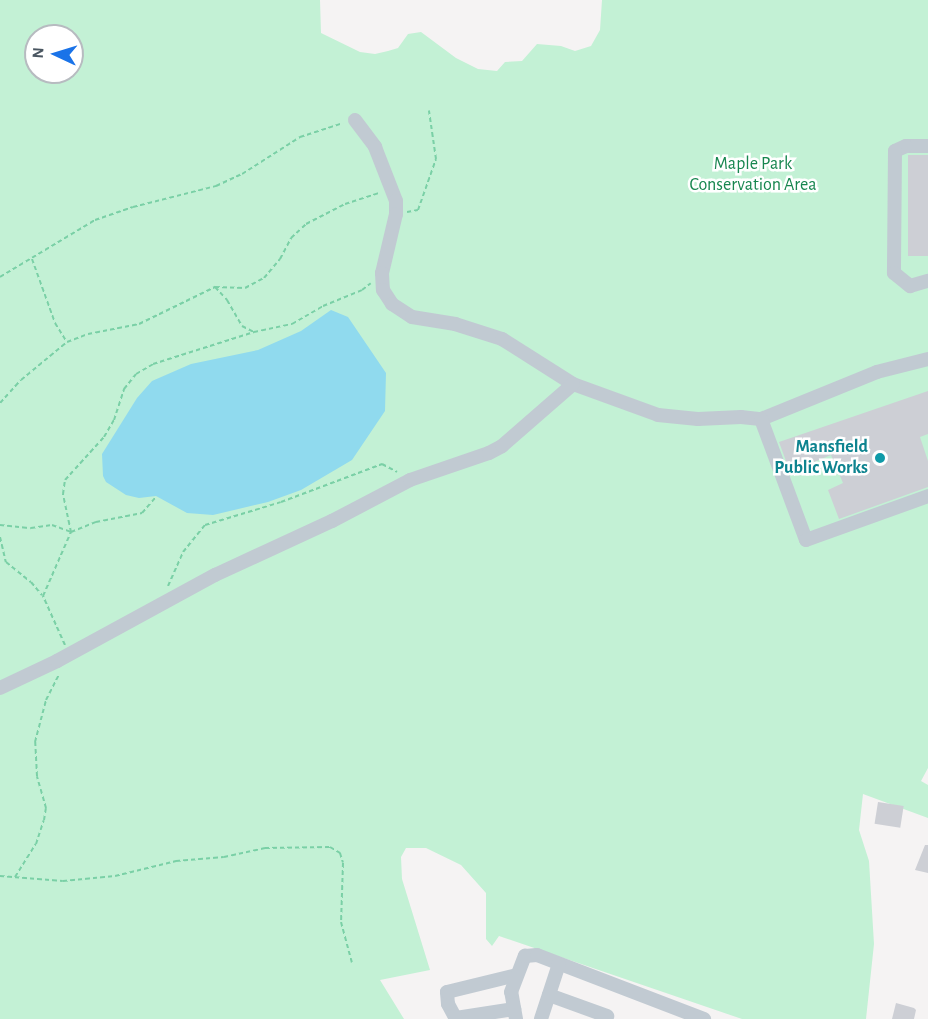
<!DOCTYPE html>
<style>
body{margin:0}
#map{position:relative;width:928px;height:1019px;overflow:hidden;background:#f5f3f3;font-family:"Alegreya Sans",sans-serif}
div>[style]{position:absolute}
.green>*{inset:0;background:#c3f1d5}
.water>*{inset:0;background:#90daee}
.building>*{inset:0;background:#cdcfd5;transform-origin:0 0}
.path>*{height:2px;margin-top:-1px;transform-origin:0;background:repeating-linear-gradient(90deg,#7ad0a6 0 4.5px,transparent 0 7.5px)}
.minor>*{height:14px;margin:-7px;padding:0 7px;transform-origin:7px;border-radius:7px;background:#c1cad2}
.dots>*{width:16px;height:16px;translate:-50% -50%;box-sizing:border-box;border:3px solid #fff;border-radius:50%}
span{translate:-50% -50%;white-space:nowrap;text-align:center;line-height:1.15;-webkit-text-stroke:5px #fff;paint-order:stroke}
.park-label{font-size:18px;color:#17864f}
.culture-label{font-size:18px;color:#0d838f;font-weight:700}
.right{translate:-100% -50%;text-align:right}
.north{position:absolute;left:24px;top:24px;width:60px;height:60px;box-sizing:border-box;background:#fff;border:2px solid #b7bbc0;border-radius:50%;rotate:274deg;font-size:16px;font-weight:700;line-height:24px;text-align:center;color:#4a5661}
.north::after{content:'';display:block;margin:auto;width:21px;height:27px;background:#1a73e8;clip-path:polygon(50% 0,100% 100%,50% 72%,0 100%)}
</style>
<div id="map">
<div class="green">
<i style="clip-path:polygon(evenodd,0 0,320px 0,321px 33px,360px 52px,375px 54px,388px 51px,398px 48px,408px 34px,421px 32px,456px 58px,478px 69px,497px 71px,505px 62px,522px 61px,537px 44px,561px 46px,575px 51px,591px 46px,600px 30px,602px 0,928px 0,928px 768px,921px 781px,928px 785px,928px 818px,863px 794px,859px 830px,869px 861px,874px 944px,866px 1019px,742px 1019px,499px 936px,492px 946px,486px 939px,486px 893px,461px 865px,426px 848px,406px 848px,401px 857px,402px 879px,430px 970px,380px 980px,404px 1019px,0 1019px,0 0,36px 36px,72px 36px,72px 72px,36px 72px,36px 36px)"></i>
</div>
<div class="water">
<i style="clip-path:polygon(331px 310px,348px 317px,386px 373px,385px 411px,352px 460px,301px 490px,268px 502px,213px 515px,187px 513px,156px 496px,139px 498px,126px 495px,106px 482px,103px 476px,102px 454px,137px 398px,152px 381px,191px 364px,258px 350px,301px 331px)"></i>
</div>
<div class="building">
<i style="left:908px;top:155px;width:20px;height:101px"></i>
<i style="clip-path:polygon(928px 391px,928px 434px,920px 437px,928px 461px,928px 487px,839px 519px,828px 490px,843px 483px,831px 455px,790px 472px,779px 442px)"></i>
<i style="left:878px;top:802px;width:26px;height:22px;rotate:9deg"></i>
<i style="clip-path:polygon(925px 845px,928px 845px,928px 873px,915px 870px)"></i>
<i style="clip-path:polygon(896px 1003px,914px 1008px,916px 1010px,914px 1019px,892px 1019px)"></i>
</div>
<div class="path">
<i style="left:407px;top:212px;width:11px;rotate:-10deg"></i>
<i style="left:418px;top:210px;width:54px;rotate:-70.6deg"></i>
<i style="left:436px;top:159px;width:49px;rotate:-98.3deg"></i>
<i style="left:32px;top:259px;width:68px;rotate:70.2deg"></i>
<i style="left:55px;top:323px;width:22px;rotate:58deg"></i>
<i style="left:0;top:277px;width:111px;rotate:-31deg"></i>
<i style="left:95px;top:220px;width:40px;rotate:-18.9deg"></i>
<i style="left:133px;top:207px;width:86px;rotate:-14.2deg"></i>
<i style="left:216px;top:186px;width:29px;rotate:-25deg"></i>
<i style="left:242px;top:174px;width:69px;rotate:-32.5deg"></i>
<i style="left:300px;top:137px;width:45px;rotate:-18deg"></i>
<i style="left:215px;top:287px;width:18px;rotate:47deg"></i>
<i style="left:227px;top:300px;width:30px;rotate:60deg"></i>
<i style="left:242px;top:326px;width:13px;rotate:27deg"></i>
<i style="left:254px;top:332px;width:39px;rotate:-12deg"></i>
<i style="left:292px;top:324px;width:36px;rotate:-30deg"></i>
<i style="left:323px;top:306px;width:42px;rotate:-22.3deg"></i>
<i style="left:362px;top:290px;width:11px;rotate:-38deg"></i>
<i style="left:0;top:403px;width:31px;rotate:-48deg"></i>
<i style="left:21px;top:380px;width:60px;rotate:-39.6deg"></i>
<i style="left:67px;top:342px;width:22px;rotate:-21deg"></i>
<i style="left:88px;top:334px;width:52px;rotate:-11.1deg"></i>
<i style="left:139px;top:324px;width:85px;rotate:-26deg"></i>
<i style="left:215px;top:287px;width:30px;rotate:2deg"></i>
<i style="left:245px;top:288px;width:21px;rotate:-28deg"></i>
<i style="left:264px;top:278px;width:25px;rotate:-50deg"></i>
<i style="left:280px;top:259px;width:24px;rotate:-62deg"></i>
<i style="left:291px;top:238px;width:21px;rotate:-43deg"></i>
<i style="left:306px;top:224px;width:44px;rotate:-27.1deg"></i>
<i style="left:345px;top:204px;width:36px;rotate:-18deg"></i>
<i style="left:0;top:525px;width:31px;rotate:6deg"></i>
<i style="left:31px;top:528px;width:21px;rotate:-8deg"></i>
<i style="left:52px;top:525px;width:20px;rotate:20deg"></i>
<i style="left:71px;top:532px;width:39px;rotate:-102deg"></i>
<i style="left:63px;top:494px;width:14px;rotate:-82deg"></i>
<i style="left:65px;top:480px;width:58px;rotate:-47.8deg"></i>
<i style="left:104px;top:437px;width:20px;rotate:-60deg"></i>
<i style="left:114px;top:420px;width:33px;rotate:-72deg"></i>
<i style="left:124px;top:389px;width:19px;rotate:-51deg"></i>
<i style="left:136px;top:374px;width:20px;rotate:-30deg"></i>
<i style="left:153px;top:364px;width:106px;rotate:-17.6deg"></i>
<i style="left:0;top:537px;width:26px;rotate:77deg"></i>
<i style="left:6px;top:562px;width:32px;rotate:39deg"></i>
<i style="left:31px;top:582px;width:17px;rotate:50deg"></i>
<i style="left:168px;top:586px;width:37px;rotate:-66deg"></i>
<i style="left:183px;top:552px;width:35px;rotate:-51deg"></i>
<i style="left:205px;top:525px;width:79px;rotate:-16.8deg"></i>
<i style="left:281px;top:502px;width:108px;rotate:-20.6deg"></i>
<i style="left:382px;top:464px;width:17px;rotate:28deg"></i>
<i style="left:65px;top:645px;width:54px;rotate:-114.2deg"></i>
<i style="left:43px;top:596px;width:70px;rotate:-66.4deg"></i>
<i style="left:71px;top:532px;width:27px;rotate:-22deg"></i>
<i style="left:96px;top:522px;width:47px;rotate:-11.1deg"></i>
<i style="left:142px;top:513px;width:21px;rotate:-49deg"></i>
<i style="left:0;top:876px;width:63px;rotate:4.5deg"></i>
<i style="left:63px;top:881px;width:52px;rotate:-5.5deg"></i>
<i style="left:115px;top:876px;width:63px;rotate:-13.8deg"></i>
<i style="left:176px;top:861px;width:48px;rotate:-4.8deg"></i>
<i style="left:224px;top:857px;width:42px;rotate:-12.4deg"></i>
<i style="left:265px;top:848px;width:65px;rotate:-0.9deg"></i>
<i style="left:330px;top:847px;width:12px;rotate:31deg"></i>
<i style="left:340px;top:853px;width:10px;rotate:73deg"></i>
<i style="left:343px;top:863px;width:59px;rotate:91.9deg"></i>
<i style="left:341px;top:922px;width:42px;rotate:75deg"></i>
<i style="left:15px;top:877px;width:39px;rotate:-58deg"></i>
<i style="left:36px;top:844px;width:25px;rotate:-72deg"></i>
<i style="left:44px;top:820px;width:12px;rotate:-81deg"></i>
<i style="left:46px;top:808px;width:33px;rotate:-106deg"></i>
<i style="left:37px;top:776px;width:34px;rotate:-93deg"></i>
<i style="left:35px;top:742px;width:43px;rotate:-75.3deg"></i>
<i style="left:46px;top:700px;width:29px;rotate:-63deg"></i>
</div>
<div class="minor">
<i style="left:355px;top:120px;width:34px;rotate:53deg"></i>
<i style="left:375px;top:147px;width:58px;rotate:68.7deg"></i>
<i style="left:396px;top:201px;width:13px;rotate:90deg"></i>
<i style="left:396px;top:214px;width:61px;rotate:103.3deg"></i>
<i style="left:382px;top:273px;width:17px;rotate:87deg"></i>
<i style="left:383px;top:290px;width:17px;rotate:57deg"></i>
<i style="left:392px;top:304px;width:24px;rotate:33deg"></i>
<i style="left:412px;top:317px;width:44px;rotate:9.2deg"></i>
<i style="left:455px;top:324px;width:49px;rotate:17.7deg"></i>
<i style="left:502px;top:339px;width:84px;rotate:32.4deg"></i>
<i style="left:573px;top:384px;width:90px;rotate:20deg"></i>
<i style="left:658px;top:415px;width:40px;rotate:5.7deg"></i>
<i style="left:698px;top:419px;width:43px;rotate:-2.7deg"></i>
<i style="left:741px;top:417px;width:20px;rotate:6deg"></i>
<i style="left:928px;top:146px;width:22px;rotate:180deg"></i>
<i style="left:906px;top:146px;width:12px;rotate:156deg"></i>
<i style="left:895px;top:151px;width:122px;rotate:90.5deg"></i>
<i style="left:894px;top:273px;width:21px;rotate:39deg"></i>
<i style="left:910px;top:286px;width:19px;rotate:-16deg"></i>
<i style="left:928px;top:359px;width:53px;rotate:165.7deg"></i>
<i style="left:877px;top:372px;width:125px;rotate:157.9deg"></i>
<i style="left:761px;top:419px;width:129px;rotate:69.6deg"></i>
<i style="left:806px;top:540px;width:130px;rotate:-19.8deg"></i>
<i style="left:0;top:688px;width:63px;rotate:-25.3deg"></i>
<i style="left:57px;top:661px;width:180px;rotate:-28.6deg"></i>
<i style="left:215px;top:575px;width:129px;rotate:-24.8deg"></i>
<i style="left:332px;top:521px;width:88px;rotate:-27.7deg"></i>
<i style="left:410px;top:480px;width:83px;rotate:-18.9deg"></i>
<i style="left:489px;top:453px;width:15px;rotate:-28deg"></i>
<i style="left:502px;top:446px;width:94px;rotate:-41.1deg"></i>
<i style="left:549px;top:995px;width:62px;rotate:19.9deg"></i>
<i style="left:456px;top:1018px;width:59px;rotate:-8.8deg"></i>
<i style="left:456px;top:1019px;width:17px;rotate:-118deg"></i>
<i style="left:448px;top:1004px;width:12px;rotate:-95deg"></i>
<i style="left:447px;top:992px;width:72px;rotate:-13.7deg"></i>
<i style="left:516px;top:1019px;width:27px;rotate:-100deg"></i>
<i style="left:511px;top:992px;width:39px;rotate:-69deg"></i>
<i style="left:525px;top:956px;width:12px;rotate:-5deg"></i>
<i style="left:537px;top:955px;width:179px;rotate:21deg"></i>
<i style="left:541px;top:1019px;width:58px;rotate:-71.9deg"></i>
</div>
<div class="dots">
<i style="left:880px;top:458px;background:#0f9aa8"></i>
</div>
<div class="park-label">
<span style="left:753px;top:175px">Maple Park<br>Conservation Area</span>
</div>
<div class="culture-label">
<span class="right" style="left:868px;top:458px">Mansfield<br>Public Works</span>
</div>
<div class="north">N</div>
</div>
